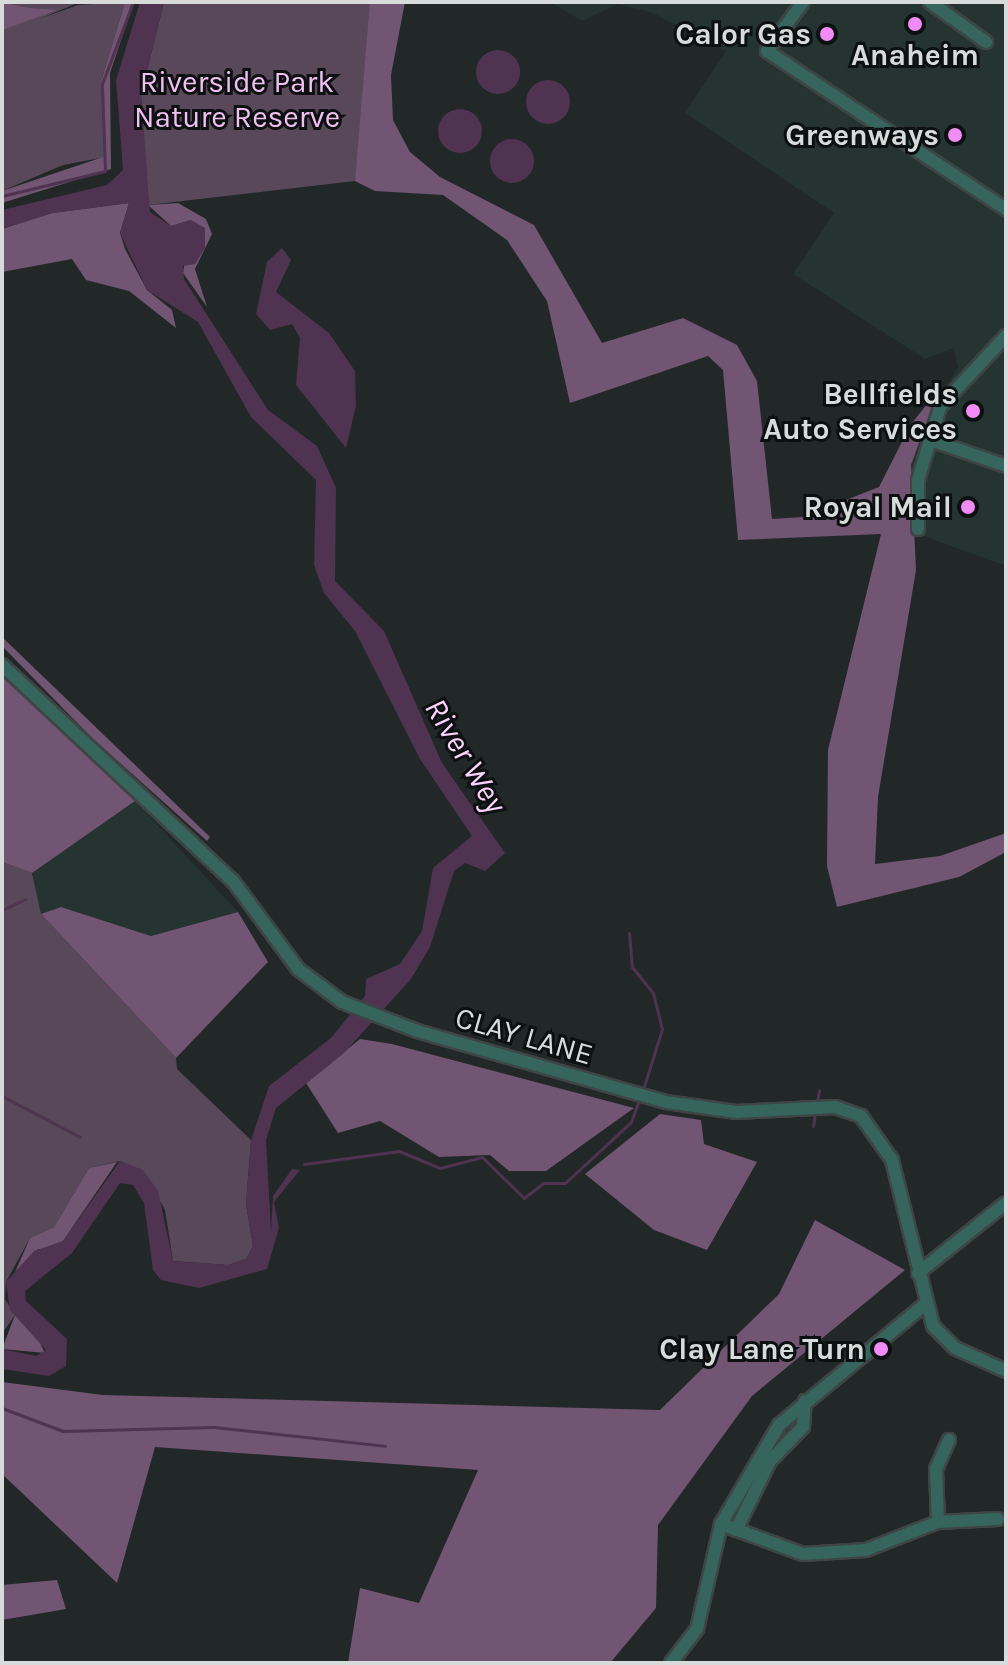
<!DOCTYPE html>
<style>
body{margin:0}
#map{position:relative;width:1008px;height:1665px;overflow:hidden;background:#212827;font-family:Karla,sans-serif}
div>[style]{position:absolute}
.built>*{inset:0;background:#253431}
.green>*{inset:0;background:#594859}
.forest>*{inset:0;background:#725473}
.water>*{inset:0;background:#4f3350}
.round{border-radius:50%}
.stream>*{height:3px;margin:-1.5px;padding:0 1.5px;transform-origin:1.5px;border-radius:1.5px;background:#4f3350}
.roads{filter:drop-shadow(2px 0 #3e4544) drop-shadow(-2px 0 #3e4544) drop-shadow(0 2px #3e4544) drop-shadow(0 -2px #3e4544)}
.minor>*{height:12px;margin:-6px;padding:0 6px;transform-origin:6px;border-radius:6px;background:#36655e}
.dots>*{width:22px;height:22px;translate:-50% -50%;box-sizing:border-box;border:4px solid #0d1010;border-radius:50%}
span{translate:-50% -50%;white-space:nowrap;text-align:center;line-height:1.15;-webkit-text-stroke:6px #0d1010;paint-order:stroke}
.poi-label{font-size:30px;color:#d7dcdb;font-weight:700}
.right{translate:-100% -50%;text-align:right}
.park-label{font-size:30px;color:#f2bff3}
.street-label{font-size:30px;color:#d7dcdb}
.water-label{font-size:32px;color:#fed4fe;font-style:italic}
.frame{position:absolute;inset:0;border:4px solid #d7dcdb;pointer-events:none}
</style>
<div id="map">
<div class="built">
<i style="clip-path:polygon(550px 2px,1006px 2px,1006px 566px,910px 531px,911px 465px,923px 421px,958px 368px,954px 348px,925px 359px,793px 274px,834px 213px,685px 113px,726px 51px,651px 12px,618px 4px,582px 21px)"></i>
<i style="clip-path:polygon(135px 801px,238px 912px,151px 936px,61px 907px,41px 914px,32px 873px)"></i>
</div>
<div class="green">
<i style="clip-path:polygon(2px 2px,80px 2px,39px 19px,78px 5px,125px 2px,101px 82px,106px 157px,63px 165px,2px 191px)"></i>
<i style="clip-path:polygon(164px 2px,377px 2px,374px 190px,355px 181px,148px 205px,141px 94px)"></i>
<i style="clip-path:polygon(2px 862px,32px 873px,41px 914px,176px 1058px,177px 1069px,251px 1140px,246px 1204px,253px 1246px,246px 1259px,228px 1265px,173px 1261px,165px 1210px,143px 1171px,120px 1161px,89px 1168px,54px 1227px,30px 1238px,6px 1282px,5px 1299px,15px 1315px,2px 1334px)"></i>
</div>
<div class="forest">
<i style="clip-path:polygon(125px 2px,134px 2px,110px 73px,111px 169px,2px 203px,2px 191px,106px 156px,101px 82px)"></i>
<i style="clip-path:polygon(370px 2px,405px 2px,391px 75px,393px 120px,410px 152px,440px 177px,534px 225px,602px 343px,683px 318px,737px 345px,757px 381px,772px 519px,803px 517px,879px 487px,911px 424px,938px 391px,911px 465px,916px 570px,878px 797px,875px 864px,940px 856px,1006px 833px,1006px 852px,959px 877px,837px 907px,827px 866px,828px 750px,881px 534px,738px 540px,723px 370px,708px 356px,570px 403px,547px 301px,507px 240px,443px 195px,375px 191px,355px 181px)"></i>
<i style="clip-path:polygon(4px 3px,29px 8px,57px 10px,2px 30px)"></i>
<i style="clip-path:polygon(129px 203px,120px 233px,125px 249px,147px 290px,172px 310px,176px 328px,129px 291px,86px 280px,72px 259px,2px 272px,2px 229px,51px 213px)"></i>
<i style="clip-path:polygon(178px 203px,206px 219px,212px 234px,195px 269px,207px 307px,183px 273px,191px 220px,171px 226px,148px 205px)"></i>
<i style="clip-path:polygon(2px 637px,210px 837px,207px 841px,92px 738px,2px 646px)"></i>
<i style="clip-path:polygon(2px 672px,135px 801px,32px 873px,2px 862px)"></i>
<i style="clip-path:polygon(61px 907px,151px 936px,238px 912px,268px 962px,176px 1058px,41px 914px)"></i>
<i style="clip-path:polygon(360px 1039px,392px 1044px,634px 1108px,546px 1171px,509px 1171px,490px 1155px,439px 1157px,380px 1121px,338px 1133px,306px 1083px)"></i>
<i style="clip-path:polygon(660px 1114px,701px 1120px,704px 1144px,757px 1162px,707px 1250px,654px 1230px,585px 1174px)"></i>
<i style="clip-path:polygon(117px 1162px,63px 1241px,49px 1252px,38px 1249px,15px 1272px,30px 1238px,54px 1227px,89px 1168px)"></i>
<i style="clip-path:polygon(815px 1220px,905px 1270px,752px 1396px,658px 1525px,656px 1608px,610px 1663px,348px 1663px,360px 1588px,419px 1603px,478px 1470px,155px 1447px,117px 1583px,2px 1474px,2px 1382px,103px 1395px,660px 1410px,779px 1294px)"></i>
<i style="clip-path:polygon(15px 1315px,34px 1330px,45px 1353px,2px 1349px)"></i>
<i style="clip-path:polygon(57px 1580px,66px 1609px,2px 1620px,2px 1585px)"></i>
</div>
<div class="water">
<i style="clip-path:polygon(140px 2px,164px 2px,141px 94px,150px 212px,171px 226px,191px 220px,205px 228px,205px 248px,195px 264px,183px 266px,184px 279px,268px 410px,317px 446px,336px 488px,335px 581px,384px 631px,442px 763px,505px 853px,485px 871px,465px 863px,454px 871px,430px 947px,411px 979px,344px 1053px,276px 1108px,266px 1140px,271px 1231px,273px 1196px,292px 1169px,300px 1170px,274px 1202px,279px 1228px,267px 1269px,199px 1288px,161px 1280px,153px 1270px,144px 1203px,133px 1185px,120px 1183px,72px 1253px,25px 1291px,26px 1301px,67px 1339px,66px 1366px,49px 1376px,2px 1369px,2px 1349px,36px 1356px,46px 1350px,10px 1310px,6px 1282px,34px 1251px,63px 1241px,120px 1161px,143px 1170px,158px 1191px,173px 1261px,228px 1265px,246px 1259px,253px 1246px,246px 1204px,251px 1140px,269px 1086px,331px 1038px,365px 996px,366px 979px,400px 964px,422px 931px,433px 868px,472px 836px,420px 759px,355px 631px,324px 593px,314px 565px,316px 480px,251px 417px,198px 322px,147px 290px,120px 233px,129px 203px,53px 213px,2px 229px,2px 210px,107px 185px,123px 170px,116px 80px)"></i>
<i class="round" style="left:476px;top:50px;width:44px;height:44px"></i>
<i class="round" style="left:526px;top:80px;width:44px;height:44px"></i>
<i class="round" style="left:438px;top:109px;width:44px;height:44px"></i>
<i class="round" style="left:490px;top:139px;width:44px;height:44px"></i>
<i style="clip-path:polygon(282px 248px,291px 260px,276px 292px,329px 333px,355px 371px,356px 406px,346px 448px,296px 385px,300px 338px,292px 324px,270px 330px,256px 314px,267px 262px)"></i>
</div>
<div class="stream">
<i style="left:2px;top:196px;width:106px;rotate:-13.6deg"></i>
<i style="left:105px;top:171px;width:87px;rotate:-92deg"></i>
<i style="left:102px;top:84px;width:88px;rotate:-69.3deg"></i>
<i style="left:2px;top:910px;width:26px;rotate:-25deg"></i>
<i style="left:629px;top:933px;width:34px;rotate:85deg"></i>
<i style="left:632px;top:967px;width:33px;rotate:51deg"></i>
<i style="left:653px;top:993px;width:37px;rotate:76deg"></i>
<i style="left:662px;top:1029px;width:67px;rotate:107.4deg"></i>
<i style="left:2px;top:1096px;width:88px;rotate:27.7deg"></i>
<i style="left:816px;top:1106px;width:16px;rotate:-79deg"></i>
<i style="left:813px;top:1126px;width:13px;rotate:-81deg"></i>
<i style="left:304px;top:1164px;width:96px;rotate:-7.8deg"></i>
<i style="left:399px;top:1151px;width:44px;rotate:22.5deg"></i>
<i style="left:440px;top:1168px;width:43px;rotate:-14.7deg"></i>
<i style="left:482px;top:1157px;width:59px;rotate:44.3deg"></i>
<i style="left:524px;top:1198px;width:24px;rotate:-38deg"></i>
<i style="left:543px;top:1183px;width:22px"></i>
<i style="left:565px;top:1183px;width:90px;rotate:-42.7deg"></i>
<i style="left:631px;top:1122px;width:23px;rotate:-70deg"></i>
<i style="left:2px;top:1408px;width:65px;rotate:20.7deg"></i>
<i style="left:63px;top:1431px;width:151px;rotate:-1.5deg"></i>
<i style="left:214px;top:1427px;width:172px;rotate:6.3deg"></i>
</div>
<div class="roads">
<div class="minor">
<i style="left:803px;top:2px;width:61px;rotate:126.3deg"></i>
<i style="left:767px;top:51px;width:287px;rotate:33.5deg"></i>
<i style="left:930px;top:2px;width:69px;rotate:35.5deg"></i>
<i style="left:928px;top:439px;width:83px;rotate:19.1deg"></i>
<i style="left:918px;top:529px;width:49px;rotate:-90deg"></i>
<i style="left:918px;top:480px;width:76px;rotate:-73.2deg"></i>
<i style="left:940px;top:407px;width:97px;rotate:-47.1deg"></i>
<i style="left:2px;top:665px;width:316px;rotate:43.1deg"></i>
<i style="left:233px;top:881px;width:109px;rotate:53.5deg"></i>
<i style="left:298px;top:969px;width:55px;rotate:36.9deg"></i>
<i style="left:342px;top:1002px;width:80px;rotate:21.1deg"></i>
<i style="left:417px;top:1031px;width:259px;rotate:15.9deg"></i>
<i style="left:666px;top:1102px;width:71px;rotate:8.1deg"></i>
<i style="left:736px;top:1112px;width:99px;rotate:-2.9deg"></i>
<i style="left:835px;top:1107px;width:28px;rotate:19deg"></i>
<i style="left:861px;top:1116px;width:54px;rotate:54.8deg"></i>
<i style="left:892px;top:1160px;width:171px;rotate:76.1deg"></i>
<i style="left:933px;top:1326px;width:31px;rotate:45deg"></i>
<i style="left:955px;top:1348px;width:56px;rotate:24.3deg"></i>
<i style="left:918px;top:1273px;width:112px;rotate:-38.5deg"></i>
<i style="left:938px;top:1522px;width:53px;rotate:-92.2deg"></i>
<i style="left:936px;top:1469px;width:32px;rotate:-66deg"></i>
<i style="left:721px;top:1524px;width:87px;rotate:20.1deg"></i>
<i style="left:803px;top:1554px;width:63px;rotate:-3.6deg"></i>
<i style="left:866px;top:1550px;width:77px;rotate:-21.3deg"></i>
<i style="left:938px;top:1522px;width:60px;rotate:-2.9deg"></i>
<i style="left:736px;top:1530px;width:77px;rotate:-63.8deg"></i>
<i style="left:770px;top:1461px;width:47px;rotate:-45.9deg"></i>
<i style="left:803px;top:1427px;width:26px;rotate:-86deg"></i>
<i style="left:671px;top:1663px;width:43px;rotate:-52.6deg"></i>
<i style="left:697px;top:1629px;width:108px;rotate:-77.1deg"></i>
<i style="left:721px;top:1524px;width:115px;rotate:-59.6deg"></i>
<i style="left:779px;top:1425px;width:188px;rotate:-39.6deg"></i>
</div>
</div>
<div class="dots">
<i style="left:915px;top:24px;background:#f18bf5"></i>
<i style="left:827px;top:34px;background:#f18bf5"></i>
<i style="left:955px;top:135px;background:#f18bf5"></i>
<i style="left:973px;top:411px;background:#f18bf5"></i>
<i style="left:968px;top:507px;background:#f18bf5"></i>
<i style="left:881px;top:1349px;background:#f18bf5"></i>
</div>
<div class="poi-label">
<span class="right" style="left:811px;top:34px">Calor Gas</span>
<span style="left:915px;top:55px">Anaheim</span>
<span class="right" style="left:939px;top:135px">Greenways</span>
<span class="right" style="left:957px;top:411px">Bellfields<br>Auto Services</span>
<span class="right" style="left:952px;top:507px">Royal Mail</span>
<span class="right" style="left:865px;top:1349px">Clay Lane Turn</span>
</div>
<div class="park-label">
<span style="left:237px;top:99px">Riverside Park<br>Nature Reserve</span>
</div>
<div class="street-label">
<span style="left:524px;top:1036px;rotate:16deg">CLAY LANE</span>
</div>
<div class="water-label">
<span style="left:465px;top:756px;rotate:59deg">River Wey</span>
</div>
<div class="frame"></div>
</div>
